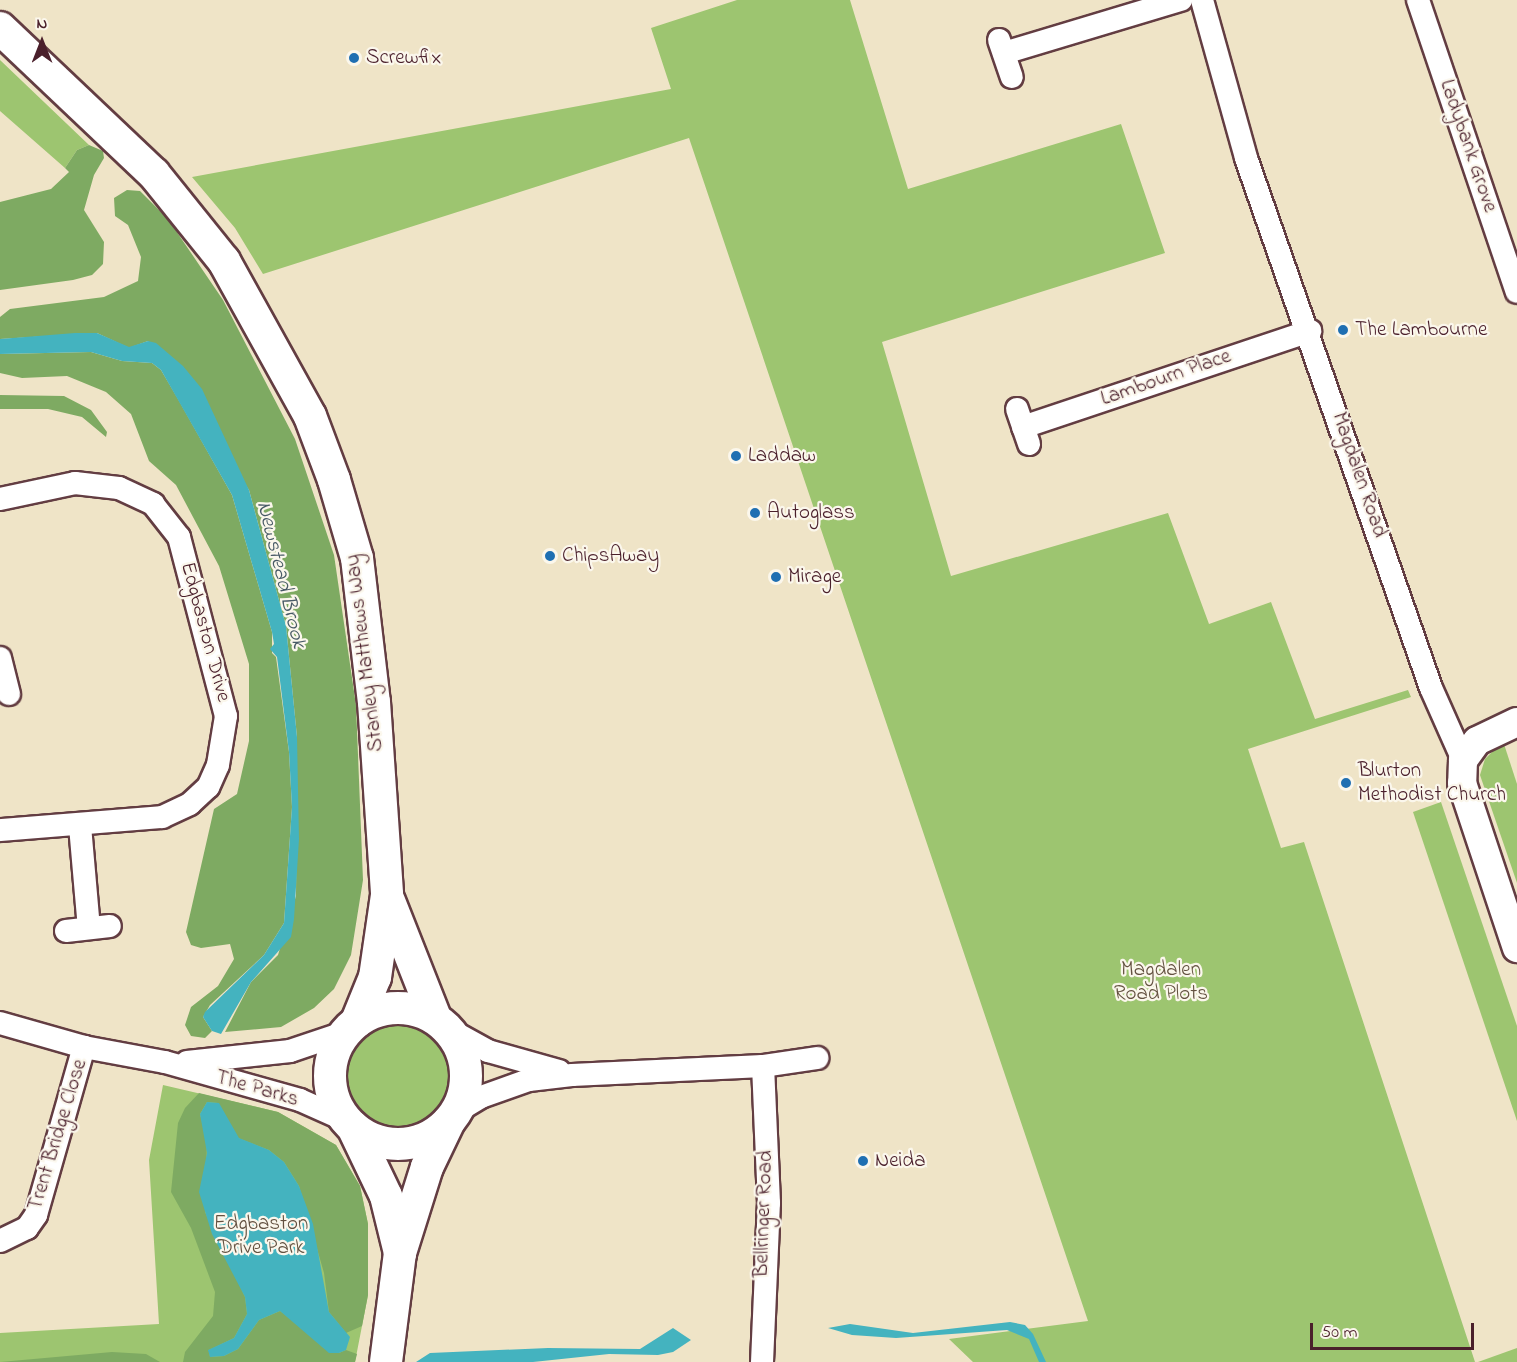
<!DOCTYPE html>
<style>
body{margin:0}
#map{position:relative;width:1517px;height:1362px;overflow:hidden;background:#efe4c7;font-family:"Indie Flower",sans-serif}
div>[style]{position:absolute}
.green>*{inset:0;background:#9dc570}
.round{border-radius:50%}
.forest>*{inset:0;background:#7eaa62}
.water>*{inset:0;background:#44b3bf}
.roads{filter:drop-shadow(2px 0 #633d42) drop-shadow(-2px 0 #633d42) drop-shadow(0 2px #633d42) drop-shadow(0 -2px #633d42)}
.minor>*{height:22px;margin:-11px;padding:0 11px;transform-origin:11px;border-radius:11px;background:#fff}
.tertiary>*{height:28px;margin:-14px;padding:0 14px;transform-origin:14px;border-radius:14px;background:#fff}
.secondary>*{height:32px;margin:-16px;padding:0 16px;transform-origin:16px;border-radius:16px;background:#fff}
.secondary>.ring{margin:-16px;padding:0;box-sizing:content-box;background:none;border:32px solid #fff;border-radius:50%}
.dots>*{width:16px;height:16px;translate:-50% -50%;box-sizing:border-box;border:3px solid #fbf7ec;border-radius:50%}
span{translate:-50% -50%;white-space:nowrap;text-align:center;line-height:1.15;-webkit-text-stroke:4.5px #fbf7ec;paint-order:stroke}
.poi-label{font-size:21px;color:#4a1f2b}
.left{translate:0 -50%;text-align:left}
.street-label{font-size:21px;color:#4a1f2b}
.park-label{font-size:21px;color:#635140}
.water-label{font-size:22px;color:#485a66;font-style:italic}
.north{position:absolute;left:12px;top:12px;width:60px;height:60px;-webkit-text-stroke:4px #fbf7ec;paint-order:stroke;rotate:0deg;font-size:16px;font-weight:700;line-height:24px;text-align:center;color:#4a1f2b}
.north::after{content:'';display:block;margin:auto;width:21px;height:27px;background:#4a1f2b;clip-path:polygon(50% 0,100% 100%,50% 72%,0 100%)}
.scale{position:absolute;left:1310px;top:1323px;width:164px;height:27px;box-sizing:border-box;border:3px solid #4a1f2b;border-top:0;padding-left:8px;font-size:18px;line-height:21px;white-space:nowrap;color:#4a1f2b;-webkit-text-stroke:4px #fbf7ec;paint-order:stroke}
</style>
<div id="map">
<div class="green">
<i style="clip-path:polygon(737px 0,850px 0,908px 189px,1121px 124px,1165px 253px,882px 342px,951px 576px,1168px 513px,1209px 624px,1271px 602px,1315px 719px,1408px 690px,1411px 697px,1248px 749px,1281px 848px,1304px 842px,1475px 1362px,973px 1362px,949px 1339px,1088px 1321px,689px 138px,263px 274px,235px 228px,192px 177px,671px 89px,651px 28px)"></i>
<i style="clip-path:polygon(0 60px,89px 145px,77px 150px,65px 168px,0 111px)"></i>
<i style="clip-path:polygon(1503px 741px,1517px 784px,1517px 883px,1480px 775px,1485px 759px)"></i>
<i style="clip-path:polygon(1441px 802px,1517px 1026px,1517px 1121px,1413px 812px)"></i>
<i class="round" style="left:343px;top:1021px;width:110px;height:110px"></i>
<i style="clip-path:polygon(163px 1085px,278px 1112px,336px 1145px,360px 1186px,368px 1224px,368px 1295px,355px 1362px,0 1362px,0 1333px,159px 1324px,149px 1160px)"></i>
<i style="clip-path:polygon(1517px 1348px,1517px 1362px,1478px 1362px)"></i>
</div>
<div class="forest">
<i style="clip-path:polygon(89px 145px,103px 151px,104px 158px,94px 175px,84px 210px,104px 242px,103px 264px,92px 275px,73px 280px,0 290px,0 202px,51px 189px,69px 172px,65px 168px,77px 150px)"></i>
<i style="clip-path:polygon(127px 190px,140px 191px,168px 219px,223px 300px,295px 439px,334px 555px,356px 705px,363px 880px,351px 955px,334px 989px,314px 1008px,281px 1027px,225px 1032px,251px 982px,278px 955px,296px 896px,297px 737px,286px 626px,249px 490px,148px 341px,129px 348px,97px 333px,0 339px,0 317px,10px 309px,104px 297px,138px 281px,141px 257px,128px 225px,115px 216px,114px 198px)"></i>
<i style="clip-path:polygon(91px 352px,122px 361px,152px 363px,161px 370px,178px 399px,232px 495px,272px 632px,272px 653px,276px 657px,289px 752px,292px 807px,284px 923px,264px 955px,210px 1005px,203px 1017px,212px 1031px,205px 1038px,191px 1036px,185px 1025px,191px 1007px,218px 986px,234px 959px,230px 944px,201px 948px,191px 945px,186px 932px,214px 809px,237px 794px,249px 741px,249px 664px,219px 566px,176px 485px,149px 461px,131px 414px,106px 392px,67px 376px,22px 378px,0 373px,0 354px)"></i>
<i style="clip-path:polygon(0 395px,64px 396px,91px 410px,107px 432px,106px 437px,82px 417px,48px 409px,0 409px)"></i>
<i style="clip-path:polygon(199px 1093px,278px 1112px,336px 1145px,360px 1186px,368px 1224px,368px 1295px,362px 1326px,346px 1333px,329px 1312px,324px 1273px,299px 1186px,284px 1162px,269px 1150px,238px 1138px,218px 1103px,207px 1102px,200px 1114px,207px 1141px,205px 1212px,245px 1297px,247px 1314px,234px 1338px,209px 1350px,210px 1357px,224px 1356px,238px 1349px,259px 1320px,280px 1311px,339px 1353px,346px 1350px,357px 1354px,355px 1362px,183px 1362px,185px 1352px,213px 1316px,215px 1292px,191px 1228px,171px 1192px,178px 1123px,185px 1108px)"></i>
<i style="clip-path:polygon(112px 1352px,146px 1354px,160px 1362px,0 1362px)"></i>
</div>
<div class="water">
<i style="clip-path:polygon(75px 333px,97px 333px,129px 347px,148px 341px,156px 343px,183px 366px,202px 389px,249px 490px,286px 626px,297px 737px,299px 839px,294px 919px,291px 937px,251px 982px,221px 1034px,212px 1031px,203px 1017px,205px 1012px,264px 955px,284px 923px,292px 807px,289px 752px,277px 657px,270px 649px,274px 644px,272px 632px,232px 495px,161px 370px,152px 363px,122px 361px,91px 352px,0 354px,0 339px)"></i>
<i style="clip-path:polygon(207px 1102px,219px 1103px,239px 1138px,269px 1150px,284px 1162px,299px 1186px,313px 1224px,329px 1312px,350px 1337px,346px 1350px,339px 1353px,329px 1353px,280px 1311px,259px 1320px,238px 1349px,224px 1356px,210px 1357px,208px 1350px,234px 1338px,247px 1314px,245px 1297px,212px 1234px,199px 1192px,207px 1153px,200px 1114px)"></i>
<i style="clip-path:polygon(1010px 1322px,1025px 1325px,1033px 1334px,1046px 1362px,1039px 1362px,1029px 1339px,1007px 1330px,896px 1338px,852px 1335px,828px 1328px,850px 1324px,913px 1333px)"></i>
<i style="clip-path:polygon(673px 1328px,691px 1340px,673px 1352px,658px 1355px,609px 1354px,533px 1362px,416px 1362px,430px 1353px,548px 1348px,640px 1349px)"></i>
</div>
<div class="roads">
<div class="minor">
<i style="left:1202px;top:0;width:164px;rotate:74.4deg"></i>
<i style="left:1246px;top:158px;width:561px;rotate:70.76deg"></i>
<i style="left:1431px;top:688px;width:79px;rotate:66deg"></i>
<i style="left:1418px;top:0;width:308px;rotate:71.3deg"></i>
<i style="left:999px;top:40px;width:39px;rotate:71deg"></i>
<i style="left:1004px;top:53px;width:185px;rotate:-16.7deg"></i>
<i style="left:1017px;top:409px;width:37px;rotate:71deg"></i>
<i style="left:1023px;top:427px;width:303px;rotate:-18.5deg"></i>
<i style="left:0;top:499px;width:77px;rotate:-12deg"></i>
<i style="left:75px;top:483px;width:44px;rotate:6.5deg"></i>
<i style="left:119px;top:488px;width:38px;rotate:25deg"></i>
<i style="left:153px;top:504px;width:42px;rotate:51.8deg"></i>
<i style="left:179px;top:537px;width:185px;rotate:75.3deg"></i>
<i style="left:226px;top:716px;width:50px;rotate:99.3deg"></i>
<i style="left:218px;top:765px;width:24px;rotate:114deg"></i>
<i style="left:208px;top:787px;width:25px;rotate:137deg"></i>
<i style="left:190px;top:804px;width:31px;rotate:155deg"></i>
<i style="left:162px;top:817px;width:163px;rotate:175.4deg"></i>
<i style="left:0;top:658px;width:37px;rotate:76deg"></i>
<i style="left:80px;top:826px;width:102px;rotate:85deg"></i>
<i style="left:66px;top:931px;width:44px;rotate:-6.5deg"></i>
<i style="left:0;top:1023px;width:87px;rotate:15.9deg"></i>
<i style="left:84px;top:1047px;width:82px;rotate:10.5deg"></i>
<i style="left:165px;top:1062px;width:140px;rotate:15.7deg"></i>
<i style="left:300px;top:1100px;width:51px;rotate:24.1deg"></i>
<i style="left:448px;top:1029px;width:46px;rotate:28.8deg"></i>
<i style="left:488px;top:1051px;width:74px;rotate:15.7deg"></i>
<i style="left:187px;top:1062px;width:104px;rotate:-6.1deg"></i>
<i style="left:290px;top:1051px;width:59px;rotate:-18.7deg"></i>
<i style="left:456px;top:1112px;width:29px;rotate:-31deg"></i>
<i style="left:481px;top:1097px;width:51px;rotate:-19.5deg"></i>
<i style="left:529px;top:1080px;width:43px;rotate:-6.6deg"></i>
<i style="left:572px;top:1075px;width:191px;rotate:-2.7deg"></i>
<i style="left:0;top:1241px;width:30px;rotate:-26deg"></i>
<i style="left:27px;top:1228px;width:16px;rotate:-55deg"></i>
<i style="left:36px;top:1215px;width:175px;rotate:-74.1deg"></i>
<i style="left:762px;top:1362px;width:159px;rotate:-87.5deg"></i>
<i style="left:769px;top:1203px;width:137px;rotate:-92.5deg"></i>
<i style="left:763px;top:1066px;width:55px;rotate:-8.4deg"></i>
</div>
<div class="tertiary">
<i style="left:1517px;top:722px;width:44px;rotate:154.6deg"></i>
<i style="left:1477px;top:741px;width:24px;rotate:126deg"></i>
<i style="left:1463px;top:760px;width:23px;rotate:92deg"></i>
<i style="left:1462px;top:783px;width:174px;rotate:71.6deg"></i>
</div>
<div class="secondary">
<i style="left:0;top:28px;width:212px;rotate:43.5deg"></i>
<i style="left:154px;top:174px;width:112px;rotate:51.2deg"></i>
<i style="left:224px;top:261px;width:177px;rotate:61deg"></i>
<i style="left:310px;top:416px;width:68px;rotate:69.4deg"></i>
<i style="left:334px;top:480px;width:81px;rotate:73.6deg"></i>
<i style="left:357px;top:558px;width:145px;rotate:83.3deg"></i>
<i style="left:374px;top:702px;width:193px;rotate:86.1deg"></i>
<i style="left:387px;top:895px;width:83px;rotate:98.3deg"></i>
<i style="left:375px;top:977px;width:48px;rotate:112.2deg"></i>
<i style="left:389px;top:901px;width:126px;rotate:68.5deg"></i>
<i class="ring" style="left:330px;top:1008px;width:104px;height:104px"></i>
<i style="left:353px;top:1127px;width:76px;rotate:64.4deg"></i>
<i style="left:386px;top:1196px;width:59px;rotate:76.2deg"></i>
<i style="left:386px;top:1362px;width:110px;rotate:-82.7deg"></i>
<i style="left:400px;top:1253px;width:90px;rotate:-72.6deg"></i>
<i style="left:427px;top:1167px;width:51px;rotate:-64.4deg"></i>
</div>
</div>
<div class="dots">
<i style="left:354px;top:58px;background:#1f6fb2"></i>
<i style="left:1343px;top:330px;background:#1f6fb2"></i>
<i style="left:736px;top:456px;background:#1f6fb2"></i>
<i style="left:755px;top:513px;background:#1f6fb2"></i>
<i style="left:550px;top:556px;background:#1f6fb2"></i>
<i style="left:776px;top:577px;background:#1f6fb2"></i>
<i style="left:1346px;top:783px;background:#1f6fb2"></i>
<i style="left:863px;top:1161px;background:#1f6fb2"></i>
</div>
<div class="poi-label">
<span class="left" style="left:366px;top:58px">Screwfix</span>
<span class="left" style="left:1355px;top:330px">The Lambourne</span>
<span class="left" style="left:748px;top:456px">Laddaw</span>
<span class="left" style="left:767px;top:513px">Autoglass</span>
<span class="left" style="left:562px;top:556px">ChipsAway</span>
<span class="left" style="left:788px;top:577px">Mirage</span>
<span class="left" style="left:1358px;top:783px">Blurton<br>Methodist Church</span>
<span class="left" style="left:875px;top:1161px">Neida</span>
</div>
<div class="street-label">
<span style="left:1468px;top:146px;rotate:71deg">Ladybank Grove</span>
<span style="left:1166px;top:378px;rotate:-19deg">Lambourn Place</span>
<span style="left:1359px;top:475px;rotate:71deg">Magdalen Road</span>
<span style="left:205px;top:632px;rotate:75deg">Edgbaston Drive</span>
<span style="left:365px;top:653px;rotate:-97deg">Stanley Matthews Way</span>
<span style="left:257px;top:1089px;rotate:16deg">The Parks</span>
<span style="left:58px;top:1135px;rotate:-73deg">Trent Bridge Close</span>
<span style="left:764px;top:1214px;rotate:-88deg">Bellringer Road</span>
</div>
<div class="park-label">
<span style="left:1161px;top:982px">Magdalen<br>Road Plots</span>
<span style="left:261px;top:1236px">Edgbaston<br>Drive Park</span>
</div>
<div class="water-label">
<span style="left:280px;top:575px;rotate:76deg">Newstead Brook</span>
</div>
<div class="north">N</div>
<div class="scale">50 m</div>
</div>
